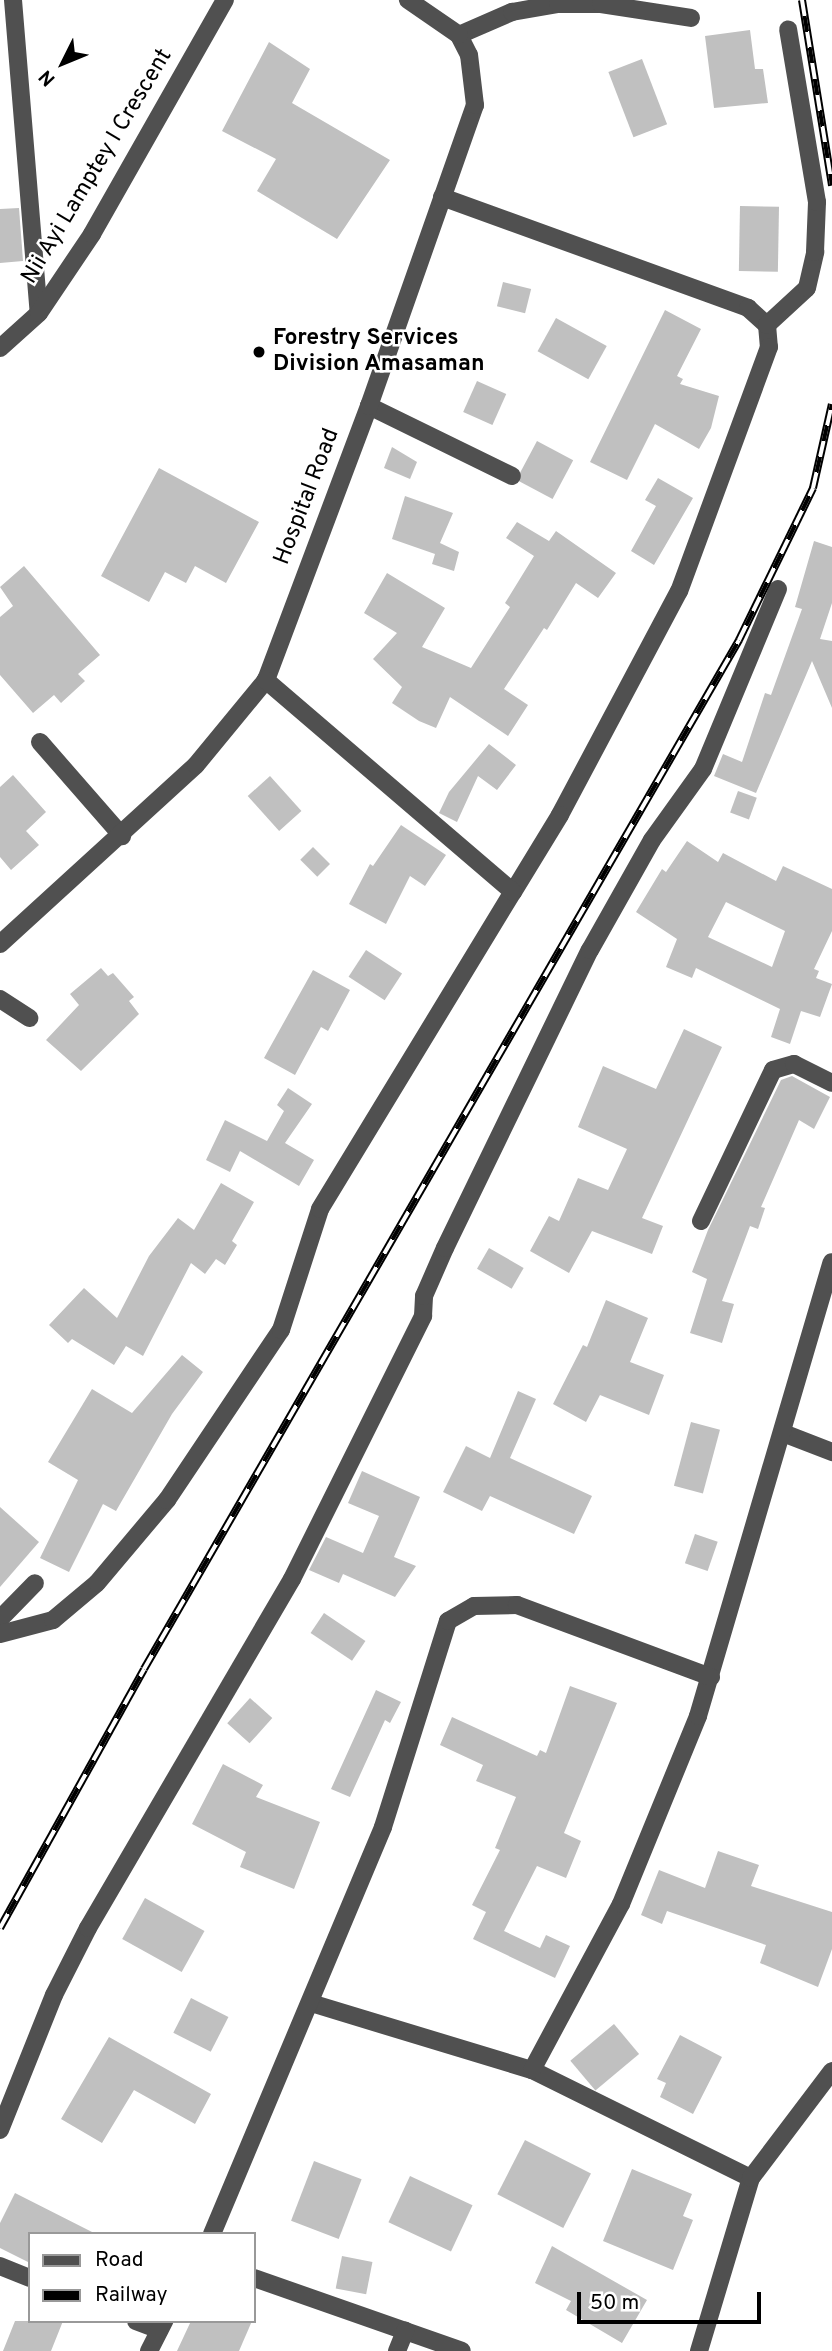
<!DOCTYPE html>
<style>
body{margin:0}
#map{position:relative;width:832px;height:2351px;overflow:hidden;background:#fff;font-family:Overpass,sans-serif}
div>[style]{position:absolute}
.building>*{inset:0;background:#c0c0c0;transform-origin:0 0}
.minor>*{height:18px;margin:-9px;padding:0 9px;transform-origin:9px;border-radius:9px;background:#505050}
.rail>*{height:8px;margin-top:-4px;transform-origin:0;background:repeating-linear-gradient(90deg,#fff 0 16px,#000 0 32px);box-sizing:border-box;border-block:2px solid #000}
.dots>*{width:19px;height:19px;translate:-50% -50%;box-sizing:border-box;border:4px solid #fff;border-radius:50%}
span{translate:-50% -50%;white-space:nowrap;text-align:center;line-height:1.15;-webkit-text-stroke:5px #fff;paint-order:stroke}
.street-label{font-size:23px;color:#000}
.poi-label{font-size:23px;color:#000;font-weight:700}
.left{translate:0 -50%;text-align:left}
.legend{position:absolute;left:28px;top:2232px;width:228px;height:91px;box-sizing:border-box;background:#fff;border:2px solid #999;margin:0;padding:9px 12px;list-style:none;font-size:21px;color:#000}
.legend li{display:flex;align-items:center;gap:14px;height:35px}
.legend b{width:35px;border:2px solid #999}
.north{position:absolute;left:28px;top:28px;width:70px;height:70px;-webkit-text-stroke:5px #fff;paint-order:stroke;rotate:227deg;font-size:19px;font-weight:700;line-height:28px;text-align:center;color:#000}
.north::after{content:'';display:block;margin:auto;width:24px;height:32px;background:#000;clip-path:polygon(50% 0,100% 100%,50% 72%,0 100%)}
.scale{position:absolute;left:577px;top:2292px;width:184px;height:32px;box-sizing:border-box;border:4px solid #000;border-top:0;padding-left:9px;font-size:21px;line-height:24px;white-space:nowrap;color:#000;-webkit-text-stroke:5px #fff;paint-order:stroke}
</style>
<div id="map">
<div class="building">
<i style="clip-path:polygon(750px 30px,755px 69px,763px 69px,768px 103px,714px 108px,705px 36px)"></i>
<i style="clip-path:polygon(269px 42px,310px 69px,292px 103px,390px 160px,337px 239px,257px 191px,276px 159px,222px 131px)"></i>
<i style="left:642px;top:59px;width:70px;height:36px;rotate:69deg"></i>
<i style="left:740px;top:206px;width:39px;height:65px;rotate:1deg"></i>
<i style="clip-path:polygon(19px 208px,23px 261px,0 263px,0 209px)"></i>
<i style="left:503px;top:282px;width:29px;height:25px;rotate:14deg"></i>
<i style="clip-path:polygon(665px 310px,701px 329px,677px 376px,683px 379px,680px 384px,719px 396px,711px 428px,699px 449px,655px 424px,627px 480px,590px 462px)"></i>
<i style="left:556px;top:318px;width:58px;height:38px;rotate:29deg"></i>
<i style="left:477px;top:381px;width:32px;height:34px;rotate:24deg"></i>
<i style="left:537px;top:441px;width:41px;height:44px;rotate:28deg"></i>
<i style="clip-path:polygon(392px 447px,417px 462px,410px 479px,384px 468px)"></i>
<i style="clip-path:polygon(159px 468px,259px 522px,226px 583px,195px 566px,186px 583px,165px 572px,149px 602px,101px 576px)"></i>
<i style="clip-path:polygon(658px 478px,693px 498px,654px 565px,631px 551px,656px 506px,645px 500px)"></i>
<i style="clip-path:polygon(405px 496px,453px 513px,440px 543px,459px 552px,454px 571px,432px 564px,435px 554px,392px 539px)"></i>
<i style="clip-path:polygon(517px 522px,549px 541px,556px 531px,616px 573px,598px 598px,576px 583px,547px 630px,544px 628px,504px 689px,528px 705px,508px 736px,450px 697px,436px 728px,419px 721px,392px 703px,402px 687px,373px 659px,397px 633px,364px 613px,387px 573px,445px 608px,422px 647px,471px 668px,510px 607px,505px 603px,534px 556px,506px 538px)"></i>
<i style="clip-path:polygon(814px 541px,832px 547px,832px 603px,820px 639px,832px 641px,832px 708px,812px 661px,756px 793px,714px 776px,723px 754px,742px 762px,765px 693px,771px 695px,802px 609px,795px 607px)"></i>
<i style="clip-path:polygon(24px 566px,100px 655px,78px 674px,85px 681px,61px 703px,54px 695px,33px 713px,0 675px,0 617px,13px 606px,0 587px)"></i>
<i style="clip-path:polygon(489px 744px,516px 765px,497px 790px,478px 776px,457px 822px,439px 813px,449px 792px)"></i>
<i style="clip-path:polygon(13px 775px,46px 812px,26px 831px,39px 845px,11px 870px,0 857px,0 787px)"></i>
<i style="left:270px;top:776px;width:47px;height:30px;rotate:48deg"></i>
<i style="left:738px;top:791px;width:20px;height:23px;rotate:20deg"></i>
<i style="clip-path:polygon(401px 825px,446px 855px,425px 886px,410px 876px,386px 924px,349px 904px,370px 864px,373px 866px)"></i>
<i style="clip-path:polygon(evenodd,687px 841px,718px 862px,723px 853px,776px 881px,783px 866px,832px 889px,832px 931px,814px 969px,819px 971px,816px 978px,832px 984px,820px 1017px,801px 1011px,790px 1044px,771px 1037px,780px 1009px,696px 968px,692px 978px,666px 967px,677px 939px,636px 912px,662px 869px,666px 872px,687px 841px,726px 902px,785px 931px,772px 967px,708px 937px,726px 902px)"></i>
<i style="left:313px;top:847px;width:24px;height:18px;rotate:45deg"></i>
<i style="left:366px;top:950px;width:43px;height:32px;rotate:33deg"></i>
<i style="clip-path:polygon(101px 968px,108px 976px,113px 973px,134px 997px,129px 1001px,139px 1014px,81px 1071px,46px 1040px,79px 1005px,70px 994px)"></i>
<i style="clip-path:polygon(313px 970px,350px 990px,328px 1031px,321px 1027px,295px 1075px,264px 1058px)"></i>
<i style="clip-path:polygon(684px 1029px,722px 1047px,642px 1218px,663px 1226px,652px 1254px,592px 1231px,569px 1273px,530px 1251px,549px 1216px,559px 1221px,578px 1178px,608px 1190px,627px 1149px,578px 1127px,603px 1066px,656px 1089px)"></i>
<i style="clip-path:polygon(792px 1076px,830px 1097px,814px 1129px,799px 1120px,761px 1207px,765px 1208px,758px 1229px,750px 1226px,722px 1301px,734px 1304px,722px 1343px,690px 1333px,707px 1279px,692px 1272px,708px 1230px,781px 1080px)"></i>
<i style="clip-path:polygon(288px 1088px,312px 1104px,285px 1143px,314px 1160px,299px 1186px,240px 1151px,230px 1172px,206px 1160px,225px 1120px,267px 1141px,284px 1111px,277px 1105px)"></i>
<i style="clip-path:polygon(221px 1183px,254px 1202px,232px 1241px,237px 1245px,225px 1265px,216px 1259px,205px 1274px,191px 1263px,143px 1356px,126px 1346px,114px 1365px,72px 1339px,68px 1343px,49px 1325px,84px 1288px,117px 1318px,149px 1256px,178px 1218px,194px 1230px)"></i>
<i style="left:489px;top:1248px;width:40px;height:24px;rotate:30deg"></i>
<i style="clip-path:polygon(606px 1300px,648px 1318px,630px 1362px,664px 1375px,649px 1415px,600px 1395px,586px 1422px,553px 1404px,583px 1345px,587px 1347px)"></i>
<i style="clip-path:polygon(182px 1355px,203px 1372px,172px 1414px,116px 1511px,103px 1504px,69px 1572px,40px 1558px,78px 1480px,48px 1462px,92px 1389px,132px 1413px)"></i>
<i style="clip-path:polygon(518px 1391px,536px 1399px,510px 1458px,592px 1496px,574px 1534px,490px 1496px,482px 1511px,443px 1492px,466px 1446px,490px 1458px)"></i>
<i style="left:691px;top:1422px;width:30px;height:66px;rotate:15deg"></i>
<i style="clip-path:polygon(362px 1471px,420px 1497px,394px 1557px,416px 1566px,395px 1597px,343px 1574px,339px 1583px,309px 1570px,326px 1537px,363px 1553px,379px 1516px,348px 1503px)"></i>
<i style="clip-path:polygon(0 1507px,39px 1542px,0 1587px)"></i>
<i style="left:695px;top:1534px;width:24px;height:31px;rotate:19deg"></i>
<i style="left:324px;top:1613px;width:50px;height:24px;rotate:34deg"></i>
<i style="clip-path:polygon(570px 1686px,617px 1703px,564px 1833px,581px 1841px,566px 1878px,537px 1866px,504px 1931px,540px 1948px,546px 1935px,570px 1946px,555px 1978px,473px 1939px,486px 1912px,472px 1905px,500px 1850px,495px 1848px,516px 1797px,476px 1781px,483px 1765px,440px 1745px,452px 1717px,537px 1756px,540px 1750px,546px 1753px)"></i>
<i style="clip-path:polygon(376px 1690px,401px 1702px,390px 1723px,385px 1720px,350px 1797px,331px 1789px)"></i>
<i style="left:250px;top:1698px;width:30px;height:34px;rotate:42deg"></i>
<i style="clip-path:polygon(223px 1764px,263px 1785px,256px 1797px,320px 1822px,294px 1889px,240px 1867px,246px 1852px,192px 1824px)"></i>
<i style="clip-path:polygon(718px 1851px,759px 1865px,751px 1886px,832px 1912px,832px 1949px,818px 1987px,760px 1963px,766px 1945px,667px 1911px,662px 1924px,641px 1915px,659px 1870px,705px 1888px)"></i>
<i style="left:145px;top:1898px;width:68px;height:47px;rotate:29deg"></i>
<i style="left:191px;top:1998px;width:42px;height:39px;rotate:27deg"></i>
<i style="left:614px;top:2024px;width:39px;height:57px;rotate:50deg"></i>
<i style="clip-path:polygon(680px 2035px,722px 2057px,693px 2114px,660px 2097px,666px 2083px,657px 2079px)"></i>
<i style="clip-path:polygon(109px 2037px,211px 2094px,195px 2124px,134px 2090px,102px 2143px,61px 2119px)"></i>
<i style="left:525px;top:2140px;width:74px;height:61px;rotate:27deg"></i>
<i style="left:314px;top:2161px;width:51px;height:64px;rotate:21deg"></i>
<i style="clip-path:polygon(632px 2169px,692px 2194px,683px 2216px,693px 2220px,673px 2270px,603px 2241px)"></i>
<i style="left:410px;top:2176px;width:69px;height:51px;rotate:25deg"></i>
<i style="clip-path:polygon(15px 2193px,96px 2234px,30px 2234px,30px 2263px,0 2248px,0 2223px)"></i>
<i style="clip-path:polygon(552px 2246px,647px 2300px,622px 2343px,566px 2310px,571px 2301px,535px 2283px)"></i>
<i style="left:342px;top:2256px;width:31px;height:33px;rotate:11deg"></i>
<i style="clip-path:polygon(15px 2321px,63px 2321px,51px 2351px,3px 2351px)"></i>
<i style="clip-path:polygon(191px 2321px,252px 2321px,239px 2351px,177px 2351px)"></i>
</div>
<div class="minor">
<i style="left:13px;top:0;width:314px;rotate:85.3deg"></i>
<i style="left:459px;top:35px;width:58px;rotate:-23.5deg"></i>
<i style="left:512px;top:12px;width:47px;rotate:-9.9deg"></i>
<i style="left:558px;top:4px;width:43px"></i>
<i style="left:601px;top:4px;width:91px;rotate:8.8deg"></i>
<i style="left:442px;top:197px;width:326px;rotate:19.9deg"></i>
<i style="left:748px;top:308px;width:25px;rotate:42deg"></i>
<i style="left:767px;top:325px;width:22px;rotate:85deg"></i>
<i style="left:769px;top:347px;width:260px;rotate:110.2deg"></i>
<i style="left:679px;top:591px;width:254px;rotate:118deg"></i>
<i style="left:560px;top:815px;width:90px;rotate:121.4deg"></i>
<i style="left:767px;top:325px;width:54px;rotate:-42.8deg"></i>
<i style="left:807px;top:288px;width:37px;rotate:-77deg"></i>
<i style="left:815px;top:252px;width:50px;rotate:-87.7deg"></i>
<i style="left:817px;top:202px;width:175px;rotate:-99.5deg"></i>
<i style="left:0;top:348px;width:52px;rotate:-41.9deg"></i>
<i style="left:39px;top:313px;width:95px;rotate:-56.1deg"></i>
<i style="left:92px;top:234px;width:269px;rotate:-60.4deg"></i>
<i style="left:369px;top:406px;width:159px;rotate:26.1deg"></i>
<i style="left:40px;top:742px;width:125px;rotate:48.9deg"></i>
<i style="left:0;top:944px;width:265px;rotate:-42.4deg"></i>
<i style="left:196px;top:765px;width:110px;rotate:-50.5deg"></i>
<i style="left:266px;top:680px;width:293px;rotate:-69.4deg"></i>
<i style="left:369px;top:406px;width:319px;rotate:-70.6deg"></i>
<i style="left:475px;top:105px;width:50px;rotate:-96.8deg"></i>
<i style="left:469px;top:55px;width:22px;rotate:-117deg"></i>
<i style="left:459px;top:35px;width:62px;rotate:-145.5deg"></i>
<i style="left:0;top:999px;width:35px;rotate:33deg"></i>
<i style="left:701px;top:1221px;width:167px;rotate:-64.5deg"></i>
<i style="left:773px;top:1070px;width:22px;rotate:-16deg"></i>
<i style="left:794px;top:1064px;width:42px;rotate:26.6deg"></i>
<i style="left:783px;top:1433px;width:53px;rotate:21.2deg"></i>
<i style="left:0;top:1619px;width:50px;rotate:-45.8deg"></i>
<i style="left:0;top:1634px;width:55px;rotate:-14.8deg"></i>
<i style="left:53px;top:1620px;width:57px;rotate:-40.1deg"></i>
<i style="left:97px;top:1583px;width:109px;rotate:-49.9deg"></i>
<i style="left:167px;top:1500px;width:205px;rotate:-56.2deg"></i>
<i style="left:281px;top:1330px;width:127px;rotate:-72.1deg"></i>
<i style="left:320px;top:1209px;width:371px;rotate:-58.7deg"></i>
<i style="left:513px;top:892px;width:326px;rotate:-139.4deg"></i>
<i style="left:311px;top:2003px;width:231px;rotate:16.9deg"></i>
<i style="left:532px;top:2070px;width:244px;rotate:26.3deg"></i>
<i style="left:532px;top:2070px;width:188px;rotate:-61.8deg"></i>
<i style="left:621px;top:1904px;width:203px;rotate:-67.7deg"></i>
<i style="left:698px;top:1716px;width:473px;rotate:-73.6deg"></i>
<i style="left:0;top:2130px;width:145px;rotate:-68.2deg"></i>
<i style="left:54px;top:1995px;width:75px;rotate:-63.1deg"></i>
<i style="left:88px;top:1928px;width:404px;rotate:-59.7deg"></i>
<i style="left:292px;top:1579px;width:294px;rotate:-63.5deg"></i>
<i style="left:423px;top:1316px;width:20px;rotate:-87deg"></i>
<i style="left:424px;top:1296px;width:52px;rotate:-66.4deg"></i>
<i style="left:445px;top:1248px;width:331px;rotate:-64.1deg"></i>
<i style="left:590px;top:950px;width:126px;rotate:-60.6deg"></i>
<i style="left:652px;top:840px;width:87px;rotate:-54.3deg"></i>
<i style="left:703px;top:769px;width:195px;rotate:-67.4deg"></i>
<i style="left:212px;top:2234px;width:441px;rotate:-67.2deg"></i>
<i style="left:383px;top:1827px;width:216px;rotate:-72.5deg"></i>
<i style="left:448px;top:1621px;width:30px;rotate:-30deg"></i>
<i style="left:474px;top:1606px;width:43px;rotate:-1.3deg"></i>
<i style="left:517px;top:1605px;width:207px;rotate:20.4deg"></i>
<i style="left:0;top:2266px;width:32px;rotate:22deg"></i>
<i style="left:254px;top:2278px;width:220px;rotate:19.3deg"></i>
<i style="left:136px;top:2321px;width:25px;rotate:21deg"></i>
<i style="left:149px;top:2351px;width:34px;rotate:-63deg"></i>
<i style="left:397px;top:2351px;width:22px;rotate:-68deg"></i>
<i style="left:699px;top:2351px;width:181px;rotate:-73.3deg"></i>
<i style="left:751px;top:2178px;width:134px;rotate:-52.9deg"></i>
</div>
<div class="rail">
<i style="left:802px;top:0;width:188px;rotate:80.8deg"></i>
<i style="left:0;top:1928px;width:296px;rotate:-60.9deg"></i>
<i style="left:144px;top:1669px;width:1189px;rotate:-59.96deg"></i>
<i style="left:739px;top:640px;width:169px;rotate:-64deg"></i>
<i style="left:813px;top:488px;width:86px;rotate:-77.3deg"></i>
</div>
<div class="dots">
<i style="left:259px;top:352px;background:#000"></i>
</div>
<div class="street-label">
<span style="left:98px;top:167px;rotate:-59deg">Nii Ayi Lamptey I Crescent</span>
<span style="left:308px;top:497px;rotate:-69deg">Hospital Road</span>
</div>
<div class="poi-label">
<span class="left" style="left:273px;top:352px">Forestry Services<br>Division Amasaman</span>
</div>
<ul class="legend">
<li><b style="height:9px;background:#505050"></b>Road</li>
<li><b style="height:9px;background:#000"></b>Railway</li>
</ul>
<div class="north">N</div>
<div class="scale">50 m</div>
</div>
